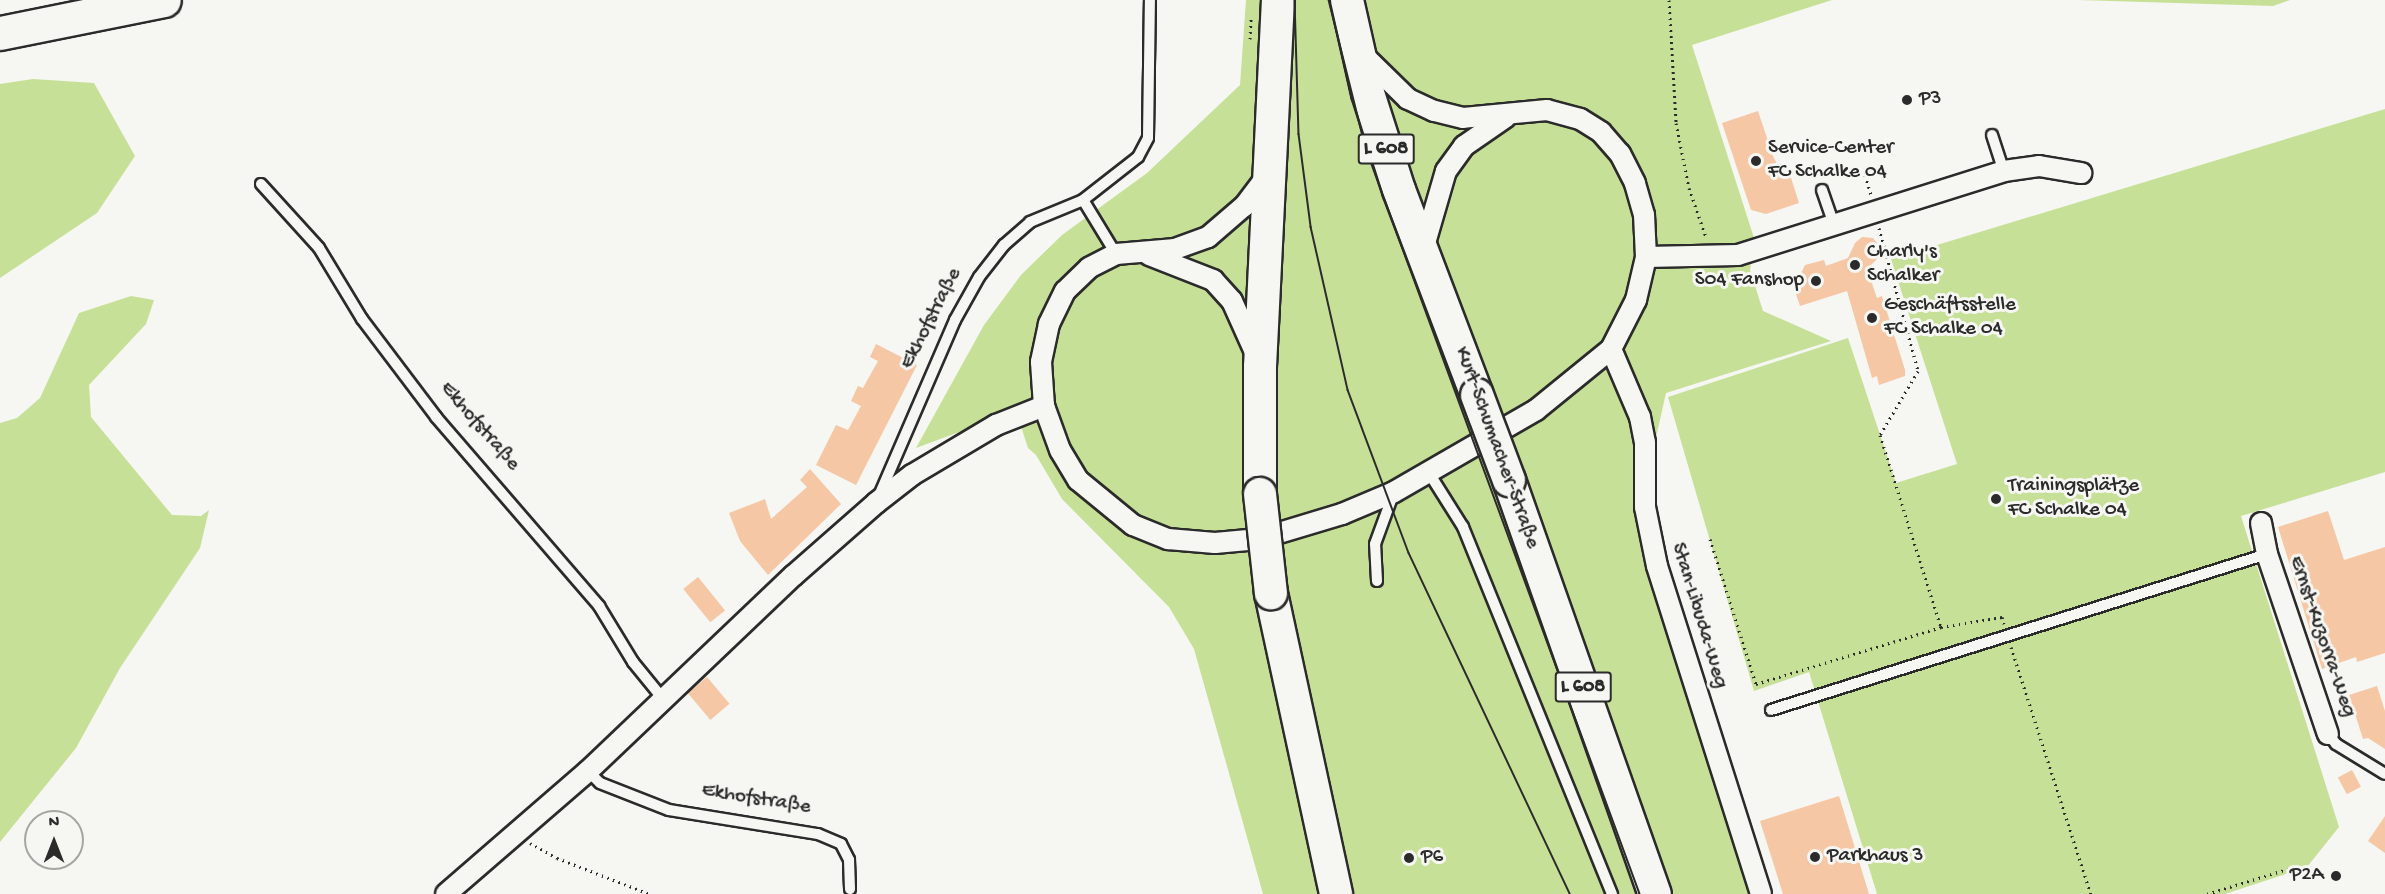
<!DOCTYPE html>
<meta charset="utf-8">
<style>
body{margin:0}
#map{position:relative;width:2385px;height:894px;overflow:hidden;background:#f6f6f2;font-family:"Gochi Hand",sans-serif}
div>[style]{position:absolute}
.green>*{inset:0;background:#c6e197}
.building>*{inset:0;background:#f5c7a4;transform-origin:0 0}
.path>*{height:3px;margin-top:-1.5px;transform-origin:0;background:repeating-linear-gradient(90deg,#2b2b2b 0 1.5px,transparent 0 6px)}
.roads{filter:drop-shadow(2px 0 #2b2b2b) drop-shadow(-2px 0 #2b2b2b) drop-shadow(0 2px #2b2b2b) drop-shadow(0 -2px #2b2b2b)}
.lane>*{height:10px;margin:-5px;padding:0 5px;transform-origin:5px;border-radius:5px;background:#f6f6f2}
.street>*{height:20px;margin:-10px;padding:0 10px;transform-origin:10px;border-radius:10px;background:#f6f6f2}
.primary>*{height:32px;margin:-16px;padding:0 16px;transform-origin:16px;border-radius:16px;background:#f6f6f2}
.highway>*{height:33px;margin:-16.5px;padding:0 16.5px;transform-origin:16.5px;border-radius:16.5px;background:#f6f6f2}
.tram>*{height:1.5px;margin:-0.75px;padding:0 0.75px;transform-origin:0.75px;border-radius:0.75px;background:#2b2b2b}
.bridges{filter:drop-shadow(2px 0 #2b2b2b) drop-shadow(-2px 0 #2b2b2b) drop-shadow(0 2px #2b2b2b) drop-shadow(0 -2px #2b2b2b)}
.primary-bridge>*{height:32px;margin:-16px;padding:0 16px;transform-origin:16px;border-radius:16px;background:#f6f6f2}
.dots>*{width:16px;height:16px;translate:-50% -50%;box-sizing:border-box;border:3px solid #f6f6f2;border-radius:50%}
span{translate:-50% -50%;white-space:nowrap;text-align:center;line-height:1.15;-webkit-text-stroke:6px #f6f6f2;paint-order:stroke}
.shield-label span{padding:2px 4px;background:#f6f6f2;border:2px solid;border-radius:4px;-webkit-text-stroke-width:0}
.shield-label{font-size:20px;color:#2b2b2b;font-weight:700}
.poi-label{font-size:21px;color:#2b2b2b}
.left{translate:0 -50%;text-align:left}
.right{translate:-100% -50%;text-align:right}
.street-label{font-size:21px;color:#2b2b2b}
.north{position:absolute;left:24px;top:810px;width:60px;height:60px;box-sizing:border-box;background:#f6f6f2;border:2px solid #a5a5a2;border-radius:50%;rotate:0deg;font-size:16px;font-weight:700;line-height:24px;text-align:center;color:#2b2b2b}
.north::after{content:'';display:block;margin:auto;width:21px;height:27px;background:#2b2b2b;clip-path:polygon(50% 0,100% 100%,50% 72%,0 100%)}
</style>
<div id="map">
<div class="green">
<i style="clip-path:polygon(1246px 0,1832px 0,1692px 45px,1755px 241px,1750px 270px,1763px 311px,1831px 341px,1666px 393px,1648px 473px,1647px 535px,1761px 894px,1263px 894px,1194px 649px,1169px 607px,1062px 499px,1036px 455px,1028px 448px,1016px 411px,916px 448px,984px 325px,1021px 275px,1062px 235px,1147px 173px,1240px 85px)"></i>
<i style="clip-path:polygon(2079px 0,2290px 0,2273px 6px)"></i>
<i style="clip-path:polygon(33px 79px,94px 83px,135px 156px,97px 213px,0 278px,0 84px)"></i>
<i style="clip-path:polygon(2385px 109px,2385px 472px,2241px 516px,2339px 827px,2307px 867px,2225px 894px,1877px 894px,1809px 672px,1754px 691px,1668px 397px,1848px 338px,1896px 483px,1957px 464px,1891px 259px)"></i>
<i style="clip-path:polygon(131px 296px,154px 300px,146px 324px,89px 385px,91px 417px,172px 515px,201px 516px,209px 510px,200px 548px,120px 668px,76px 748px,0 842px,0 423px,17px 418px,40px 398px,79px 313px)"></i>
</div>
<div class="building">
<i style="clip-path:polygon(1758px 111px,1773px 156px,1779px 168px,1787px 165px,1799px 203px,1766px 214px,1751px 210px,1722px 123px)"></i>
<i style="clip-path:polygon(1862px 237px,1873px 238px,1880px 247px,1879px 257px,1867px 269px,1877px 298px,1882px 296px,1905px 370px,1905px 376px,1879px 385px,1877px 376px,1872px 378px,1847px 291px,1800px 306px,1794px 288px,1805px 265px,1824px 260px,1826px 266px,1848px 258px,1855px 243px)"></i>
<i style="clip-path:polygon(876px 344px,917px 365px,856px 485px,816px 465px,836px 425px,848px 430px,861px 406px,851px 401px,858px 386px,863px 388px,878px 361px,870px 357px)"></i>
<i style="clip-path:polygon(810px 469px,841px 504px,768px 575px,740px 541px,729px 513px,765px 499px,771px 519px,807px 487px,800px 480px)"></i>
<i style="clip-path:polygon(2328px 511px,2344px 560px,2385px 547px,2385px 653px,2357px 662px,2356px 657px,2322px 669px,2278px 527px)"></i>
<i style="left:698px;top:577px;width:43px;height:19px;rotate:51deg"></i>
<i style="left:707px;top:677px;width:35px;height:25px;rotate:50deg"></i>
<i style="clip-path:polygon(2377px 686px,2385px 711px,2385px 749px,2368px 738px,2363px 739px,2349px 695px)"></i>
<i style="left:2352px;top:770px;width:19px;height:16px;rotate:62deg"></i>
<i style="clip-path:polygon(1839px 796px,1869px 894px,1783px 894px,1760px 821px)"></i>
<i style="clip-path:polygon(2385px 816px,2385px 853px,2368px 841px)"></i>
</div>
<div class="path">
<i style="left:1669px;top:0;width:123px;rotate:86.7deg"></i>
<i style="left:1676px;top:123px;width:66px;rotate:78.7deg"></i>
<i style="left:1689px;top:188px;width:52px;rotate:70.9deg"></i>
<i style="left:1250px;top:39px;width:21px;rotate:-87deg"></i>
<i style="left:1865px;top:175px;width:21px;rotate:73deg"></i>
<i style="left:1879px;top:228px;width:148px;rotate:74.7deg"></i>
<i style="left:1918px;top:371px;width:74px;rotate:120.7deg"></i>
<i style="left:1880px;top:435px;width:201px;rotate:72.4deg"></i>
<i style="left:1710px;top:539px;width:152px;rotate:72.4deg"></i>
<i style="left:1756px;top:684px;width:194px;rotate:-17.1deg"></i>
<i style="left:1941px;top:627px;width:62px;rotate:-9.3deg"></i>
<i style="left:2002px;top:617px;width:7px;rotate:74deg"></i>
<i style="left:2011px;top:647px;width:260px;rotate:72.1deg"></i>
<i style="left:530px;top:843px;width:31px;rotate:29deg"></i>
<i style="left:557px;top:858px;width:100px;rotate:21.2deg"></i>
<i style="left:2207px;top:894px;width:88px;rotate:-17.2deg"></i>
</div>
<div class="roads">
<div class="lane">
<i style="left:1992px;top:135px;width:38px;rotate:72deg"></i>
<i style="left:261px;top:184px;width:86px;rotate:47.8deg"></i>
<i style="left:319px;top:248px;width:83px;rotate:58.8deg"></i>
<i style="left:362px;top:319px;width:123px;rotate:52.9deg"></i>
<i style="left:436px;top:417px;width:250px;rotate:49.2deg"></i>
<i style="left:599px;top:606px;width:66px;rotate:58.7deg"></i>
<i style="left:633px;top:662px;width:49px;rotate:50.8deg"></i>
<i style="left:1822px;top:190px;width:37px;rotate:71deg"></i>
<i style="left:1116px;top:254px;width:63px;rotate:-121.4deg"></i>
<i style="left:1083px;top:200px;width:70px;rotate:-38deg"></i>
<i style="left:1138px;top:157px;width:21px;rotate:-62deg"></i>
<i style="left:1148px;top:138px;width:138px;rotate:-89.2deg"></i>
<i style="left:1429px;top:473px;width:64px;rotate:57.8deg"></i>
<i style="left:1463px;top:527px;width:396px;rotate:67.9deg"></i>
<i style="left:878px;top:498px;width:194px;rotate:-66.6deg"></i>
<i style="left:955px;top:320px;width:49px;rotate:-60.8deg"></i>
<i style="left:979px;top:277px;width:41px;rotate:-52deg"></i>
<i style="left:1004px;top:245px;width:35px;rotate:-41deg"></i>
<i style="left:1030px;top:222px;width:57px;rotate:-22.5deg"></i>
<i style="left:1377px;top:581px;width:37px;rotate:-93deg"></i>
<i style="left:1375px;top:544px;width:55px;rotate:-69.9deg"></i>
<i style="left:1771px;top:710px;width:520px;rotate:-17.46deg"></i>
<i style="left:2328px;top:734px;width:13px;rotate:51deg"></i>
<i style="left:2336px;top:744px;width:57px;rotate:31.5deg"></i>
<i style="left:588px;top:771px;width:17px;rotate:45deg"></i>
<i style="left:600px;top:783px;width:74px;rotate:21.4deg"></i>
<i style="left:669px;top:810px;width:151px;rotate:9.2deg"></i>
<i style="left:818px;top:834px;width:25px;rotate:23deg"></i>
<i style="left:841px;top:844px;width:18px;rotate:63deg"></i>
<i style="left:849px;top:860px;width:29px;rotate:88deg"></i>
</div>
<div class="street">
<i style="left:1267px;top:176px;width:38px;rotate:127deg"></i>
<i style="left:1244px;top:206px;width:48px;rotate:139.3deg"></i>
<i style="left:1208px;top:237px;width:35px;rotate:160deg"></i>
<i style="left:1175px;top:249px;width:59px;rotate:175.2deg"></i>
<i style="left:1116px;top:254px;width:30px;rotate:153deg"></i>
<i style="left:1089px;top:268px;width:33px;rotate:136deg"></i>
<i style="left:1065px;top:291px;width:37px;rotate:116deg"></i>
<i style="left:1049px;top:324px;width:39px;rotate:102deg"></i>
<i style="left:1041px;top:362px;width:44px;rotate:86.1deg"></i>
<i style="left:1044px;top:406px;width:47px;rotate:70deg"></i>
<i style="left:1060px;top:450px;width:35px;rotate:59deg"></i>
<i style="left:1078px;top:480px;width:71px;rotate:39.3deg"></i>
<i style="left:1133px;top:525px;width:38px;rotate:22deg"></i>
<i style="left:1168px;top:539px;width:47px;rotate:4.9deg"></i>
<i style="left:1215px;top:543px;width:44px;rotate:-5.2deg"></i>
<i style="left:1259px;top:539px;width:87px;rotate:-16.8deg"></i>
<i style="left:1342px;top:514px;width:56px;rotate:-22.9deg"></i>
<i style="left:1394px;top:492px;width:164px;rotate:-30deg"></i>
<i style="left:1536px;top:410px;width:97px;rotate:-39.1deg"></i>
<i style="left:1611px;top:349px;width:55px;rotate:-63deg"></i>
<i style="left:1636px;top:300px;width:44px;rotate:-76.9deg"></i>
<i style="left:1646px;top:257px;width:42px;rotate:-92.7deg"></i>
<i style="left:1644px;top:215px;width:33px;rotate:-106deg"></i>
<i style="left:1635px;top:183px;width:33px;rotate:-117deg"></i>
<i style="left:1620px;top:154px;width:29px;rotate:-131deg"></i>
<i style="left:1601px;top:132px;width:25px;rotate:-148deg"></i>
<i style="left:1580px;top:119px;width:34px;rotate:-165deg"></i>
<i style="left:1547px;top:110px;width:84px;rotate:174.6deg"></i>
<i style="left:1463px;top:118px;width:30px;rotate:-166deg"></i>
<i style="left:1434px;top:111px;width:29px;rotate:-155deg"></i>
<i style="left:1408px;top:99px;width:63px;rotate:-135.6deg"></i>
<i style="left:1423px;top:250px;width:82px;rotate:-73.8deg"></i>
<i style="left:1446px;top:171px;width:31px;rotate:-54deg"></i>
<i style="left:1464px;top:146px;width:51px;rotate:-34.6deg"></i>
<i style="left:1149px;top:255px;width:69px;rotate:21.3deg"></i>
<i style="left:1213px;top:280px;width:28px;rotate:48deg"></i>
<i style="left:1232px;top:301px;width:56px;rotate:65.7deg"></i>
<i style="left:1646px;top:257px;width:92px;rotate:-1.2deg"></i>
<i style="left:1738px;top:255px;width:279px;rotate:-17.5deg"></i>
<i style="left:2004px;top:171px;width:35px;rotate:-8deg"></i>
<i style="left:2039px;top:166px;width:43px;rotate:9.5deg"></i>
<i style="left:1611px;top:349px;width:74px;rotate:66.9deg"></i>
<i style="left:1640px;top:417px;width:25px;rotate:79deg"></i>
<i style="left:1645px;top:442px;width:65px;rotate:90deg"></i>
<i style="left:1645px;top:507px;width:60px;rotate:78.5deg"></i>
<i style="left:1657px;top:566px;width:344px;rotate:72.4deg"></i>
<i style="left:2261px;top:523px;width:32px;rotate:79deg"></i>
<i style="left:2267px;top:554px;width:190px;rotate:71.3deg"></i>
<i style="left:446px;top:894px;width:188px;rotate:-40.9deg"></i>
<i style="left:588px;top:771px;width:283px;rotate:-43.6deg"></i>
<i style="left:793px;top:576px;width:111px;rotate:-41.3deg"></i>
<i style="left:876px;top:503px;width:46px;rotate:-37.9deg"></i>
<i style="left:912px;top:475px;width:98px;rotate:-30.8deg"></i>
<i style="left:996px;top:425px;width:52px;rotate:-21.6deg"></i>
</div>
<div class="primary">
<i style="left:1347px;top:0;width:95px;rotate:77.3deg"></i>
<i style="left:1368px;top:93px;width:102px;rotate:72.3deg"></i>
<i style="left:1399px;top:190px;width:219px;rotate:69.2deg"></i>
<i style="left:1509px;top:480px;width:439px;rotate:70.6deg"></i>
<i style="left:1260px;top:494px;width:127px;rotate:-90deg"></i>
<i style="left:1260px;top:367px;width:367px;rotate:-87.2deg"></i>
<i style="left:1271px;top:593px;width:308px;rotate:77.8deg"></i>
</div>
<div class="highway">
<i style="left:0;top:33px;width:167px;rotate:-11.4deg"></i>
</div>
</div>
<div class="tram">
<i style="left:1295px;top:0;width:134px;rotate:88.3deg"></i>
<i style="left:1299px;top:134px;width:94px;rotate:82.6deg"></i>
<i style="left:1311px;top:227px;width:167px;rotate:77.2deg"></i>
<i style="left:1348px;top:390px;width:174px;rotate:69.5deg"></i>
<i style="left:1409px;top:553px;width:377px;rotate:64.7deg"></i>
<i style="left:1329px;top:0;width:153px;rotate:76deg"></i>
<i style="left:1366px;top:148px;width:795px;rotate:69.83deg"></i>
</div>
<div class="bridges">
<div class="primary-bridge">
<i style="left:1477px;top:395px;width:91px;rotate:69.4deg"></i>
<i style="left:1260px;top:494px;width:100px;rotate:83.7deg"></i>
</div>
</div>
<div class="dots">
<i style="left:1907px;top:100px;background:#2b2b2b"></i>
<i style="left:1756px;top:161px;background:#2b2b2b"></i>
<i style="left:1855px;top:265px;background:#2b2b2b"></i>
<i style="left:1816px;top:281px;background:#2b2b2b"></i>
<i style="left:1872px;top:318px;background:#2b2b2b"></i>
<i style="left:1996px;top:499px;background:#2b2b2b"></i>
<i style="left:1815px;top:857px;background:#2b2b2b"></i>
<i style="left:1409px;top:858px;background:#2b2b2b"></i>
<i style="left:2336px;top:876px;background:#2b2b2b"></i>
</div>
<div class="shield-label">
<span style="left:1386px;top:149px">L 608</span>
<span style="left:1583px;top:687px">L 608</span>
</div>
<div class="poi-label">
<span class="left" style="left:1919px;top:100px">P3</span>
<span class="left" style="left:1768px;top:161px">Service-Center<br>FC Schalke 04</span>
<span class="left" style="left:1867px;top:265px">Charly's<br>Schalker</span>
<span class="right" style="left:1804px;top:281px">S04 Fanshop</span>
<span class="left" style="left:1884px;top:318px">Geschäftsstelle<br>FC Schalke 04</span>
<span class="left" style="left:2008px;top:499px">Trainingsplätze<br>FC Schalke 04</span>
<span class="left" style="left:1827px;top:857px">Parkhaus 3</span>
<span class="left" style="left:1421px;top:858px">P6</span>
<span class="right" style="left:2324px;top:876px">P2A</span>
</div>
<div class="street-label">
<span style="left:932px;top:319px;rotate:-63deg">Ekhofstraße</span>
<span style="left:479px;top:427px;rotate:49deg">Ekhofstraße</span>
<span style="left:1496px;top:448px;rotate:70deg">Kurt-Schumacher-Straße</span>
<span style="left:1698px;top:616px;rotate:73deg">Stan-Libuda-Weg</span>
<span style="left:2321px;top:637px;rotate:71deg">Ernst-Kuzorra-Weg</span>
<span style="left:756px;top:800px;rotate:9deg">Ekhofstraße</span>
</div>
<div class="north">N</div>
</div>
